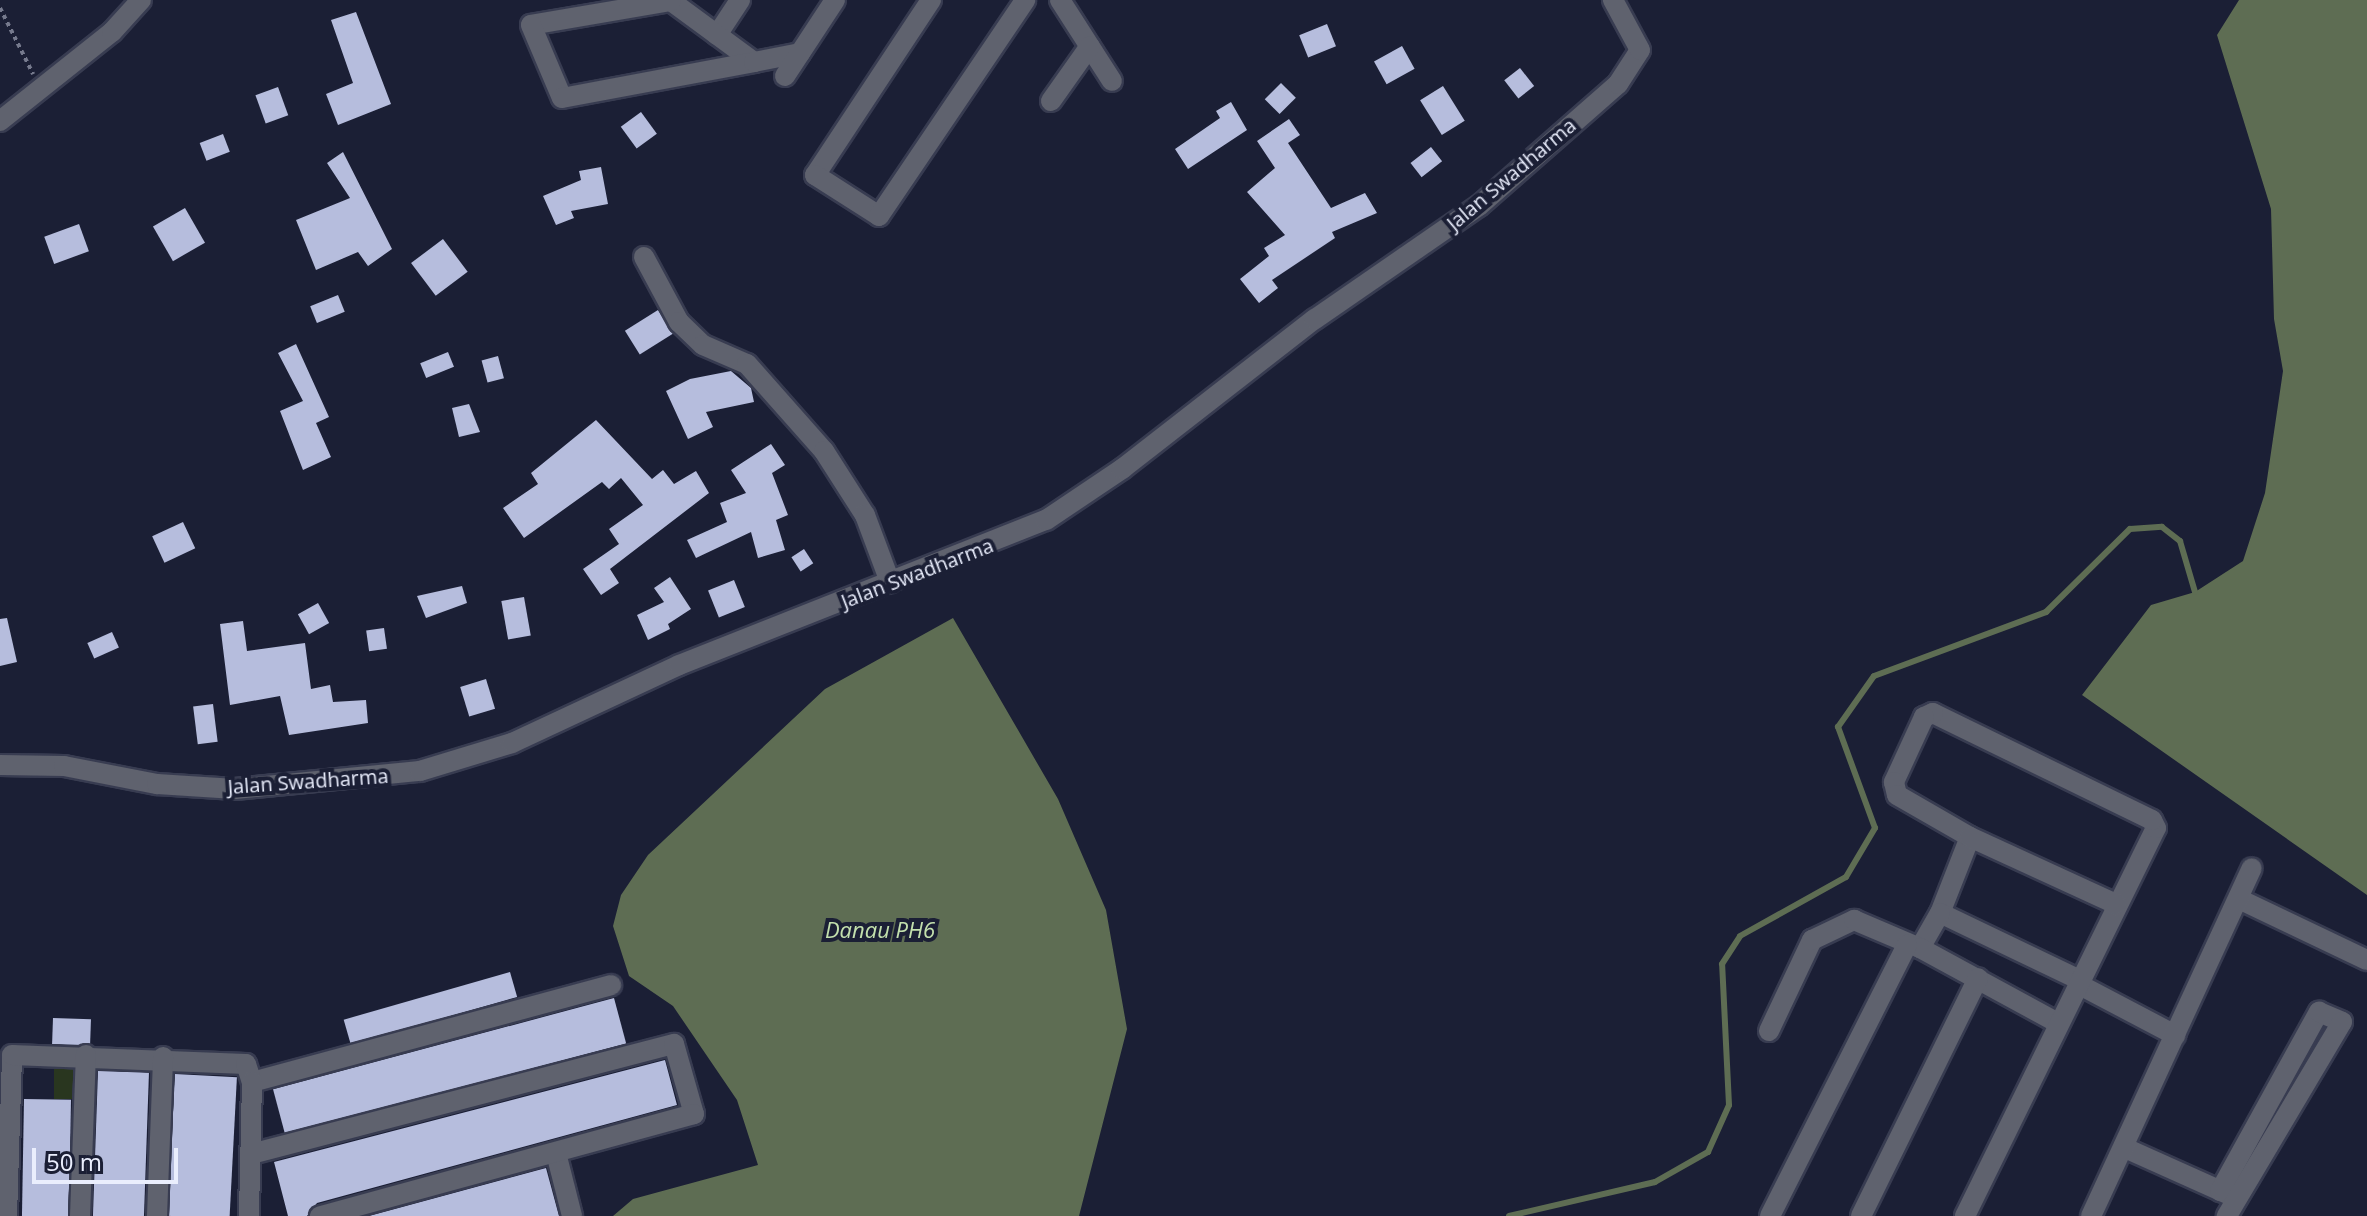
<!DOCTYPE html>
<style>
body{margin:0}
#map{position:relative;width:2367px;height:1216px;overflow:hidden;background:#1b1f35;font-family:"Open Sans",sans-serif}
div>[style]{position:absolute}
.green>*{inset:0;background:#29361f;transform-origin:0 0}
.water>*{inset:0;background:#5e6d53}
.stream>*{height:6px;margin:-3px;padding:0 3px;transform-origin:3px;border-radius:3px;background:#5e6d53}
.building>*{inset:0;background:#b6bddd;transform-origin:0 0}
.path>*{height:4px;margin-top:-2px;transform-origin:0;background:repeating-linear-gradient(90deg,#767a8d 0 4px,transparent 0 8px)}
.roads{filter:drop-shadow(2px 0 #383c51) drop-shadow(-2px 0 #383c51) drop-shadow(0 2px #383c51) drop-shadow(0 -2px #383c51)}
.street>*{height:20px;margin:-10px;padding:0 10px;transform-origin:10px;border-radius:10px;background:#5f626e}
span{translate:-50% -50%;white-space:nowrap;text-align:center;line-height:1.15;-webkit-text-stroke:8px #1b1f35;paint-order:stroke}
.street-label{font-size:20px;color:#eaeefd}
.water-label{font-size:22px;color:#c3e0ad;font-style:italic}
.scale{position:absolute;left:32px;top:1148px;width:146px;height:36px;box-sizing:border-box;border:4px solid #eaeefd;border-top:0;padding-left:10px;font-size:24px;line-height:28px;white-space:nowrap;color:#eaeefd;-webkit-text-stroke:6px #1b1f35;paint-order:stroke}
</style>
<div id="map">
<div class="green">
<i style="left:54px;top:1062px;width:25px;height:37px"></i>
</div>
<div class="water">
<i style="clip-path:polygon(2239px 0,2367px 0,2367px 895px,2082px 695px,2151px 605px,2195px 592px,2243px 561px,2265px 493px,2283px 371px,2274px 319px,2271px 209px,2217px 35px)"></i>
<i style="clip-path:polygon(953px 618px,1058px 799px,1106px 910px,1127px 1029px,1079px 1216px,613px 1216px,633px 1199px,758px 1165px,737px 1100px,673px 1006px,629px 976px,613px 926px,621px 895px,648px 855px,825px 689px)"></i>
</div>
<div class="stream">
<i style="left:1509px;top:1216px;width:150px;rotate:-13.1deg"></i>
<i style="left:1655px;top:1182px;width:61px;rotate:-29.5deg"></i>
<i style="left:1708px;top:1152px;width:51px;rotate:-65.9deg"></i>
<i style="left:1729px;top:1105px;width:141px;rotate:-92.8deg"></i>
<i style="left:1722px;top:964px;width:33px;rotate:-57deg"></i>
<i style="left:1740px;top:936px;width:121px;rotate:-29.1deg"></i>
<i style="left:1846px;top:877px;width:57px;rotate:-59.4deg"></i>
<i style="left:1875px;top:828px;width:108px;rotate:-110.1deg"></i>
<i style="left:1838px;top:727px;width:62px;rotate:-54.8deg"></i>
<i style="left:1874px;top:676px;width:184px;rotate:-20.4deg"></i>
<i style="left:2046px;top:612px;width:118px;rotate:-44.7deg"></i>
<i style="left:2130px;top:529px;width:32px;rotate:-4deg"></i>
<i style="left:2162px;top:527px;width:23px;rotate:38deg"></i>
<i style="left:2180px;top:541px;width:53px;rotate:73.6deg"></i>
</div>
<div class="building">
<i style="clip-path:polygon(356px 12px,391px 104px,338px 125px,326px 94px,353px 83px,331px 20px)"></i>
<i style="left:1327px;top:24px;width:24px;height:30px;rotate:68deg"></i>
<i style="left:1402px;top:46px;width:26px;height:32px;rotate:61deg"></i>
<i style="left:1520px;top:68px;width:23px;height:20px;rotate:52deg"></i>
<i style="left:1281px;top:83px;width:21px;height:23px;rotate:45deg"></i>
<i style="left:1443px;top:86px;width:41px;height:27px;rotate:58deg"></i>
<i style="left:278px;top:87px;width:30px;height:24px;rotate:70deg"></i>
<i style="clip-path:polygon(1231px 102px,1247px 130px,1188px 169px,1175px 149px,1220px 118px,1216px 111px)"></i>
<i style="left:641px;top:112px;width:27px;height:25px;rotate:54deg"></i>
<i style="clip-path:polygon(1289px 119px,1300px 135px,1288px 143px,1331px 208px,1365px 193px,1377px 213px,1332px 232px,1335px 238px,1272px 280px,1278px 288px,1259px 303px,1240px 279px,1269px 256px,1264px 248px,1285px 235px,1247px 192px,1275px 168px,1257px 141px)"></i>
<i style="left:223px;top:134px;width:19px;height:25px;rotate:69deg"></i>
<i style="left:1431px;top:147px;width:18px;height:26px;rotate:52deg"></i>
<i style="clip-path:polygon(343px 152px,392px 249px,368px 266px,358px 252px,316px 270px,296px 220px,350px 198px,327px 163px)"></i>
<i style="clip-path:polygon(601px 167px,608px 204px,571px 211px,574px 218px,556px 225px,543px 196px,581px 180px,579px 171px)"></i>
<i style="left:185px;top:208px;width:40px;height:37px;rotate:60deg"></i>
<i style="left:79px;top:224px;width:29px;height:37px;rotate:70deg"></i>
<i style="left:443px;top:239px;width:41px;height:40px;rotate:53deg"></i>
<i style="left:338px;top:295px;width:18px;height:30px;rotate:68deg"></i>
<i style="left:658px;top:310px;width:28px;height:39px;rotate:58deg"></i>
<i style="clip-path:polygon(296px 344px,329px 417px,316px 423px,331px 457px,303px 470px,280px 411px,303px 401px,278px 353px)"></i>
<i style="left:448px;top:352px;width:16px;height:30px;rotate:68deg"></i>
<i style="left:498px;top:356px;width:23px;height:17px;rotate:75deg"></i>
<i style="clip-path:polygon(731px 371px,751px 388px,754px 402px,706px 412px,713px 427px,688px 439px,666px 391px,690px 379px)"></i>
<i style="clip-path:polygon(469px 404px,480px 432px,459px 437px,452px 408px)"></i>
<i style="clip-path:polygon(596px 420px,652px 479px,663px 470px,674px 484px,696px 471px,709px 493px,610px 569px,619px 583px,601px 595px,583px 569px,619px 544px,609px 529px,643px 505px,621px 478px,609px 489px,602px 482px,524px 538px,503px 508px,538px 484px,531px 473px)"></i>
<i style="clip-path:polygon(771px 444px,785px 465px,772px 473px,788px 515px,776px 520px,785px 550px,758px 558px,751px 532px,696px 558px,687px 540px,727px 522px,720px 503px,746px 493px,731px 470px)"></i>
<i style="left:183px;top:522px;width:29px;height:34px;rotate:65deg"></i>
<i style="left:804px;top:549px;width:17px;height:15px;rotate:57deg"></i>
<i style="clip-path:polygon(670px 577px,691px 609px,668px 624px,670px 629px,648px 640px,637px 615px,664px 602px,654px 588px)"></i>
<i style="left:734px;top:580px;width:29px;height:28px;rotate:68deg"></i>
<i style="clip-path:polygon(462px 586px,467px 603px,426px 618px,417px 596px)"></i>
<i style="left:524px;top:597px;width:39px;height:23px;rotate:80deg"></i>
<i style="left:318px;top:603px;width:23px;height:23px;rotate:61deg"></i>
<i style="clip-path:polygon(7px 618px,17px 662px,0 666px,0 619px)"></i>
<i style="clip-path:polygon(243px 621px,247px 651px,305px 643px,311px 689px,330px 685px,333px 702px,366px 700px,368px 723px,289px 735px,280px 696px,230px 705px,220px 624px)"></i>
<i style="left:384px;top:628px;width:21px;height:18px;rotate:82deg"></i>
<i style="left:112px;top:632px;width:17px;height:27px;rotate:66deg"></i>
<i style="left:486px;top:679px;width:31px;height:27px;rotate:73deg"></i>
<i style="left:213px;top:704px;width:38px;height:20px;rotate:83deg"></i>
<i style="left:510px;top:972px;width:26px;height:173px;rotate:74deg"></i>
<i style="left:614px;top:998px;width:47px;height:353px;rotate:75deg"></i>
<i style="left:53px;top:1018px;width:38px;height:26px;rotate:2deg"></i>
<i style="clip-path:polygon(665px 1060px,677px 1105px,317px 1203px,307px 1216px,288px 1216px,274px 1162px)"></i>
<i style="left:98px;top:1071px;width:51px;height:145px;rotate:2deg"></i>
<i style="left:175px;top:1074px;width:62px;height:142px;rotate:3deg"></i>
<i style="left:24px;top:1099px;width:47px;height:117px;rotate:1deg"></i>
<i style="clip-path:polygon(546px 1168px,559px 1216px,369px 1216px)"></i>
</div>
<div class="path">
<i style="left:0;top:8px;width:74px;rotate:63.4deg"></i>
</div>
<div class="roads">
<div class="street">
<i style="left:931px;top:0;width:210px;rotate:123.5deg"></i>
<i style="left:815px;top:175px;width:76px;rotate:32.6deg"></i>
<i style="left:879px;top:216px;width:261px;rotate:-55.9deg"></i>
<i style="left:1060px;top:0;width:96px;rotate:57.3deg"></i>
<i style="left:717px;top:35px;width:42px;rotate:-56.7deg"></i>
<i style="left:754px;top:62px;width:103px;rotate:-143.7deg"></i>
<i style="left:671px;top:1px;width:142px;rotate:170.3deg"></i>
<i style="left:531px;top:25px;width:79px;rotate:67deg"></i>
<i style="left:562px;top:98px;width:195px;rotate:-10.6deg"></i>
<i style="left:754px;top:62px;width:47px;rotate:-11.1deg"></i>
<i style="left:785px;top:76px;width:91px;rotate:-56.7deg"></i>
<i style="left:1051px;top:101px;width:67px;rotate:-54.7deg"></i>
<i style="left:0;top:121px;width:143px;rotate:-38.5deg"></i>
<i style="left:112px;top:32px;width:43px;rotate:-47.8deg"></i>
<i style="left:644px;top:257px;width:74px;rotate:61.7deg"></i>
<i style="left:679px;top:322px;width:33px;rotate:44deg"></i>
<i style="left:703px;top:345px;width:48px;rotate:23.4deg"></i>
<i style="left:747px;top:364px;width:116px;rotate:48.5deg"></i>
<i style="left:824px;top:451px;width:76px;rotate:57.4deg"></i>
<i style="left:865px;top:515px;width:72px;rotate:69.5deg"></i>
<i style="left:0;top:765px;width:64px;rotate:0.9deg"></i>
<i style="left:64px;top:766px;width:95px;rotate:11deg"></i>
<i style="left:157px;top:784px;width:78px;rotate:3.7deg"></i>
<i style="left:235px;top:789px;width:186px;rotate:-5.6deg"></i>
<i style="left:420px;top:771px;width:96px;rotate:-16.9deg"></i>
<i style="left:512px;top:743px;width:184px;rotate:-25deg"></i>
<i style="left:679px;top:665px;width:395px;rotate:-21.6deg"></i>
<i style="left:1046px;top:520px;width:92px;rotate:-33.9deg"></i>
<i style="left:1122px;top:469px;width:244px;rotate:-37.9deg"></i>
<i style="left:1315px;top:319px;width:199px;rotate:-34.6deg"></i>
<i style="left:1479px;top:206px;width:185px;rotate:-41.3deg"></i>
<i style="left:1618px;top:84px;width:40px;rotate:-57.1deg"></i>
<i style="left:1640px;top:50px;width:57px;rotate:-118.4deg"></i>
<i style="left:1970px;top:837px;width:82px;rotate:111.5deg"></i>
<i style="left:1940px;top:913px;width:155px;rotate:25.6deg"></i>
<i style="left:2239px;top:899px;width:142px;rotate:25.5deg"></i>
<i style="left:1920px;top:948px;width:40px;rotate:-60.3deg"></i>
<i style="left:2078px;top:984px;width:110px;rotate:27.7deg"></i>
<i style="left:1769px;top:1031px;width:101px;rotate:-64.7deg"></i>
<i style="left:1812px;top:940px;width:47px;rotate:-25.5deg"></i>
<i style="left:1854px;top:920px;width:72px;rotate:23deg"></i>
<i style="left:1920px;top:948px;width:157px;rotate:28.5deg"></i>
<i style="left:252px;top:1082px;width:372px;rotate:-15.1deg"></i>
<i style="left:2125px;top:1148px;width:115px;rotate:24.1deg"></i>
<i style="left:556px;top:1153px;width:65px;rotate:75.7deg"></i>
<i style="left:251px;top:1154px;width:437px;rotate:-14.6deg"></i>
<i style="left:674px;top:1044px;width:73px;rotate:74.1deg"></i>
<i style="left:694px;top:1114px;width:388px;rotate:164.7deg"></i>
<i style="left:2220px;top:1191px;width:205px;rotate:-61.1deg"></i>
<i style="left:2319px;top:1012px;width:25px;rotate:23deg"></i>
<i style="left:2342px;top:1022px;width:226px;rotate:120.7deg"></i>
<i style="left:7px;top:1216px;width:161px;rotate:-88.2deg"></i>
<i style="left:12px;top:1055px;width:234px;rotate:2.2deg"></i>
<i style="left:246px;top:1064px;width:19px;rotate:72deg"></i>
<i style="left:252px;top:1082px;width:134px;rotate:91.3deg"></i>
<i style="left:80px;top:1216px;width:161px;rotate:-87.9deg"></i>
<i style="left:157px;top:1216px;width:159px;rotate:-87.8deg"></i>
<i style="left:1770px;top:1216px;width:304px;rotate:-63.2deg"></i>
<i style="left:1861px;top:1216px;width:265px;rotate:-63.8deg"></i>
<i style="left:1965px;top:1216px;width:432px;rotate:-63.8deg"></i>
<i style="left:2156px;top:828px;width:9px;rotate:-117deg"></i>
<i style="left:2152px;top:820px;width:244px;rotate:-154deg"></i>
<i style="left:1933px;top:713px;width:10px;rotate:156deg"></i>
<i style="left:1924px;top:717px;width:72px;rotate:114.8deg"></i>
<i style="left:1894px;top:782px;width:13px;rotate:77deg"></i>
<i style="left:1897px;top:795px;width:84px;rotate:29.9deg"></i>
<i style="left:1970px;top:837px;width:161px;rotate:24.7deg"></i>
<i style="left:2091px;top:1216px;width:383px;rotate:-65.2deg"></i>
</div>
</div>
<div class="street-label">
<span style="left:1511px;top:174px;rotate:-40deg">Jalan Swadharma</span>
<span style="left:917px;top:573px;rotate:-21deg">Jalan Swadharma</span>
<span style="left:308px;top:781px;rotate:-4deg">Jalan Swadharma</span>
</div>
<div class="water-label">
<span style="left:880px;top:930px">Danau PH6</span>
</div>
<div class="scale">50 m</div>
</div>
